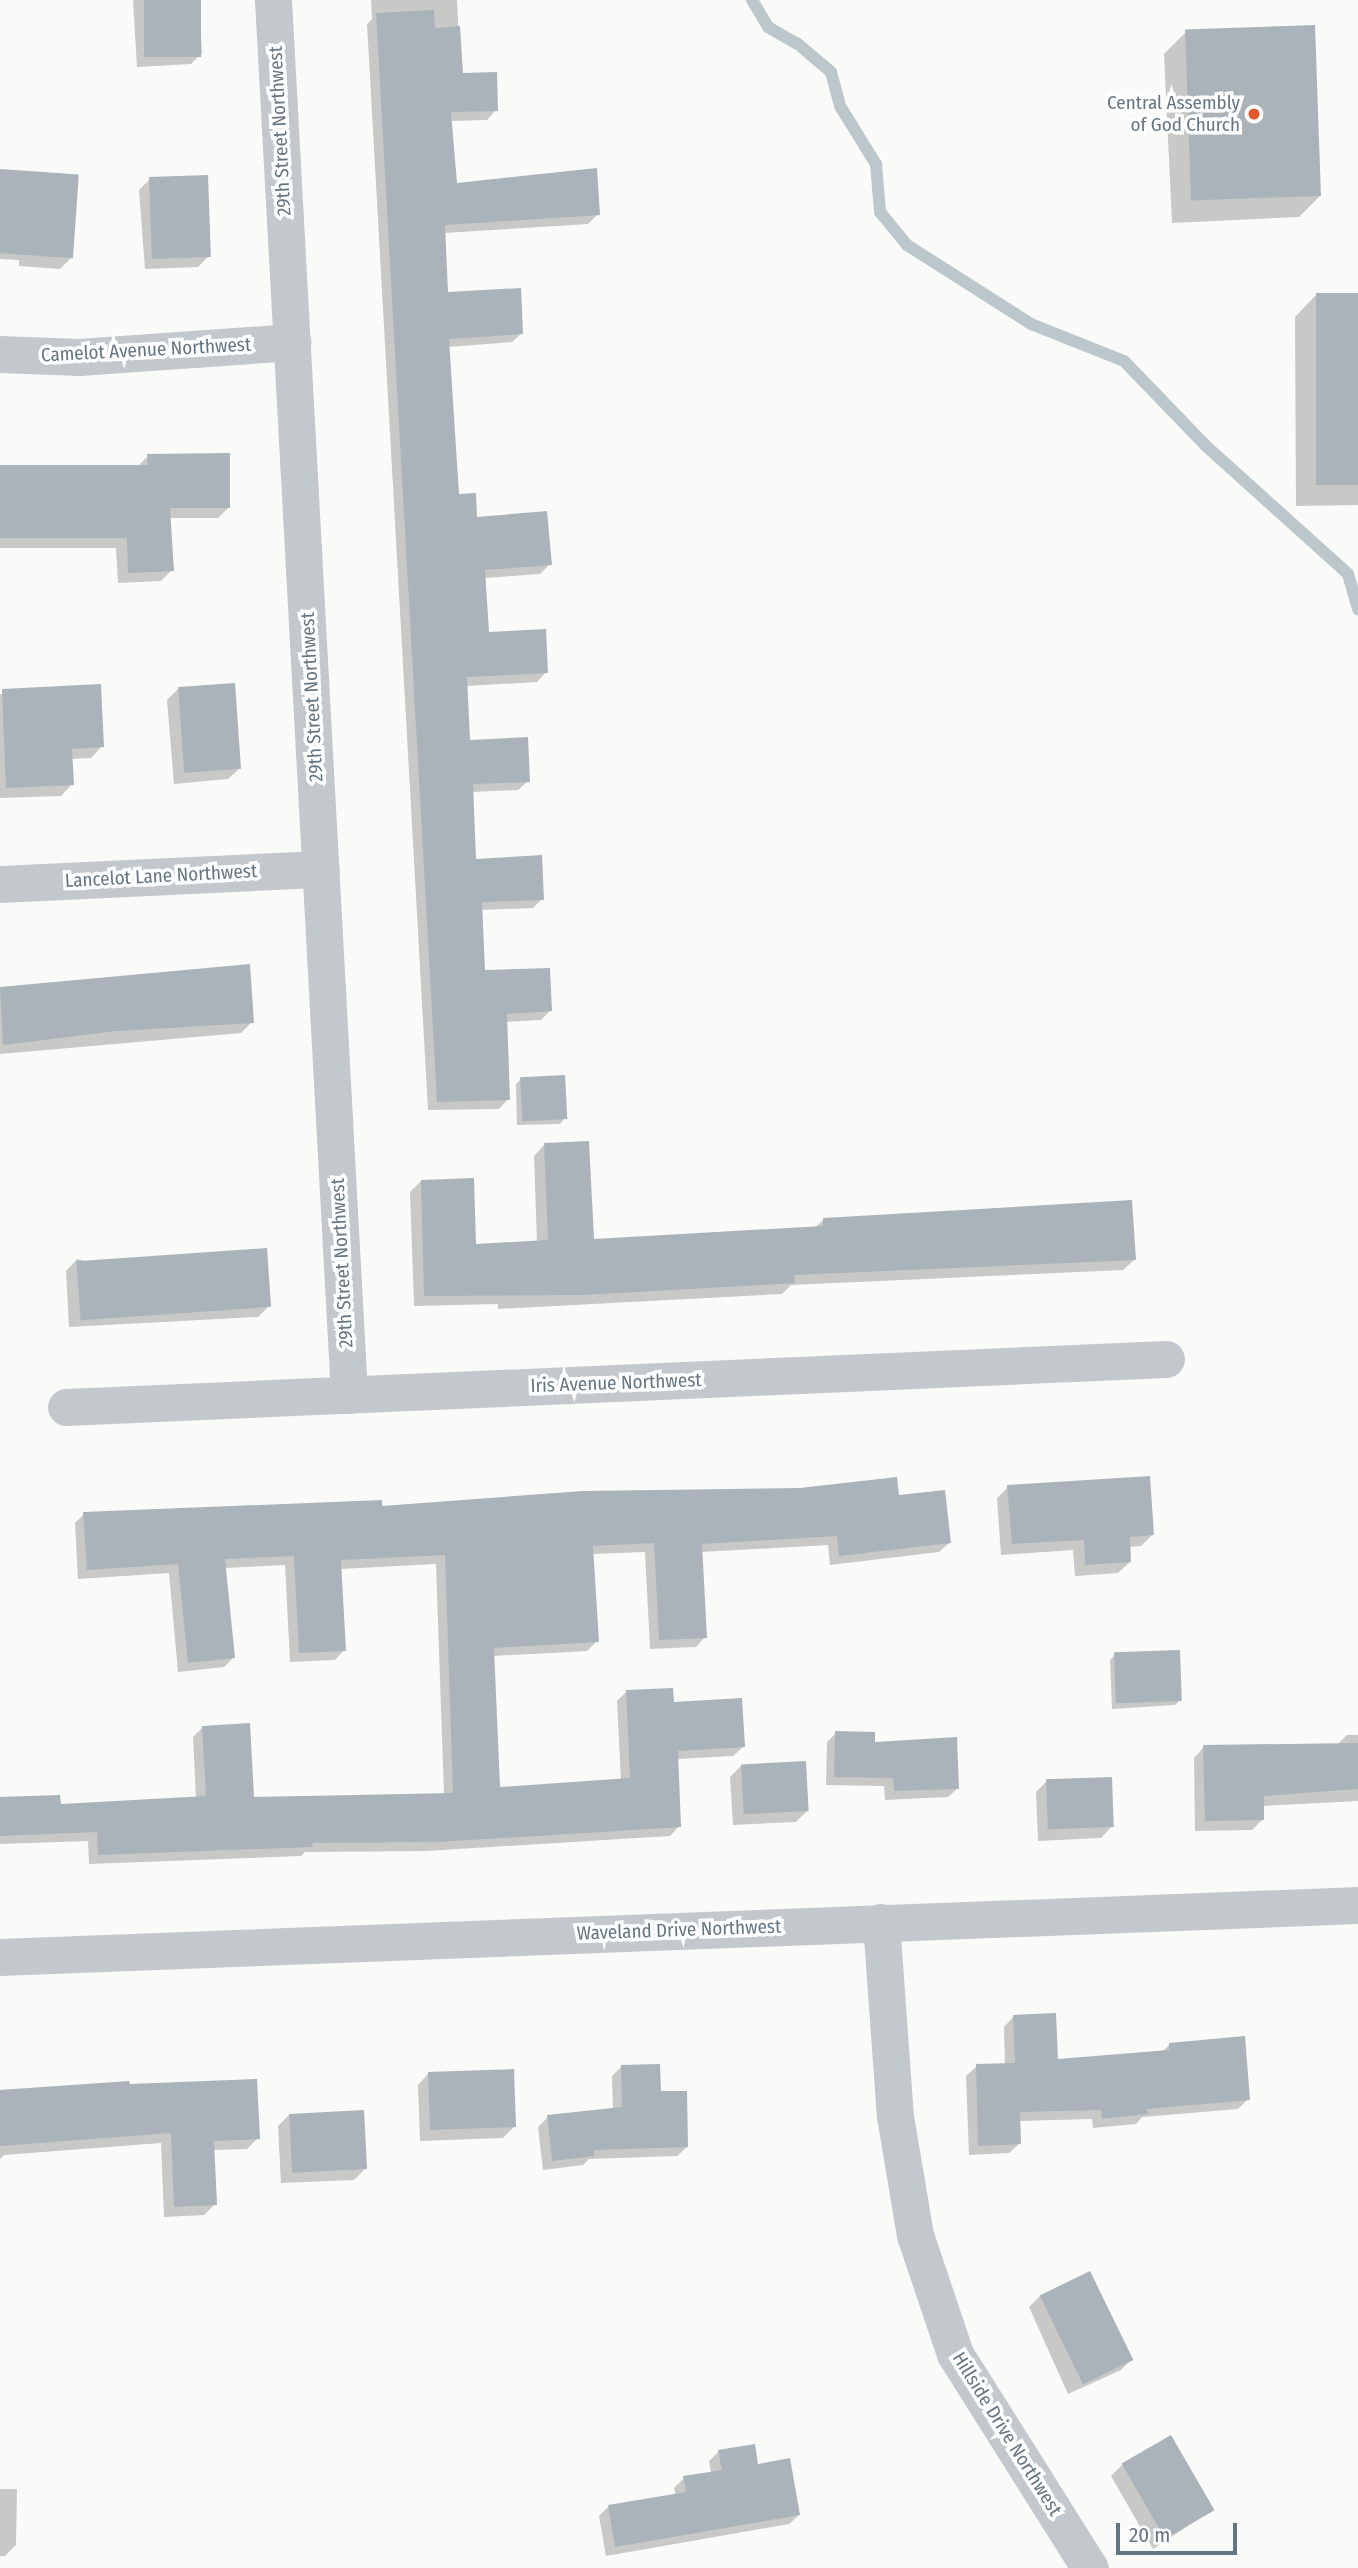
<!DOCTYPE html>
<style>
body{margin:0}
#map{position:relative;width:1358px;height:2568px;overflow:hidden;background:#fafaf8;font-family:"Fira Sans Condensed",sans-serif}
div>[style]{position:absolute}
.shadow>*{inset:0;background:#0003}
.stream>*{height:12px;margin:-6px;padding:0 6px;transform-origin:6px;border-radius:6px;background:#bbc7cb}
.building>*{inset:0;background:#aab3b9;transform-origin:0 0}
.street>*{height:37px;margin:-18.5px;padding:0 18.5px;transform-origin:18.5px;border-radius:18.5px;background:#c3c8cc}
.dots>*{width:19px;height:19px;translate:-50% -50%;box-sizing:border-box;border:4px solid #fff;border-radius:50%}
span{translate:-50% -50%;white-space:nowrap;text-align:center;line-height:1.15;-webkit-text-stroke:7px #fff;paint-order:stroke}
.poi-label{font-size:19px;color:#657683}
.right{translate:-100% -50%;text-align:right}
.street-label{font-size:19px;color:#657683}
.scale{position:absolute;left:1116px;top:2523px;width:121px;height:32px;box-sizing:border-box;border:4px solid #657683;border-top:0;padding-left:9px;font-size:21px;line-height:24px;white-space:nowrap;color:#657683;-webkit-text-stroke:5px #fff;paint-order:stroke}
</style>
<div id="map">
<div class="shadow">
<i style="clip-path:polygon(133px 0,199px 0,202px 53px,191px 64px,137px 67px)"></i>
<i style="clip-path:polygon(371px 0,457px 0,461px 75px,496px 110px,487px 120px,450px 121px,455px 185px,598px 214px,588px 224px,444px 233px,446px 293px,522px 333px,512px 342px,448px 347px,457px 496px,475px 519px,550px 564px,540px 574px,484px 578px,487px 634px,546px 672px,537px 682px,466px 686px,468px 742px,528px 781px,518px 790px,472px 792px,474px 860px,542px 899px,533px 908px,480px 910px,483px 972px,550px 1011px,541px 1020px,505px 1022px,508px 1099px,499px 1109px,428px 1110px,367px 24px,372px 19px)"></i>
<i style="clip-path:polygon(1186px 32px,1320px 196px,1299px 217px,1172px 223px,1164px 54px)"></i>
<i style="clip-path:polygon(0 170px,71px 258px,60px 269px,19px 266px,19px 260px,0 259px)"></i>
<i style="clip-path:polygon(150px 179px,209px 256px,198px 267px,145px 269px,139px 190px)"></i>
<i style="clip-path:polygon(1316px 295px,1358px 295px,1358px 505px,1296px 506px,1295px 317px)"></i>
<i style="clip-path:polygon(148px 456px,229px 507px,218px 518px,169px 518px,172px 570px,161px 581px,118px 583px,116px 548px,0 548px,0 467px,137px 467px)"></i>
<i style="clip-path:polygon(99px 686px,102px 746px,91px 758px,70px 759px,72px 784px,61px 796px,0 798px,0 694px)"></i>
<i style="clip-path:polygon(178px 689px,240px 768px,228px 779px,174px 784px,167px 700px)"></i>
<i style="clip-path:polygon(249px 966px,252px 1022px,241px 1033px,0 1054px,0 989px)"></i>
<i style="clip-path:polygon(521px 1079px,565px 1118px,560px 1124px,517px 1125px,516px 1084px)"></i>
<i style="clip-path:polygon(544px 1145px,592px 1240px,815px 1228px,823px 1220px,1134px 1260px,1123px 1270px,791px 1285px,782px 1294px,498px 1309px,498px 1304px,414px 1306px,410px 1192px,421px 1181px,474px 1246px,537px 1243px,534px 1156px)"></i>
<i style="clip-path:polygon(77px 1259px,269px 1306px,258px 1317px,69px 1327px,66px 1271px)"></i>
<i style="clip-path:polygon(1008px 1487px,1152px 1535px,1141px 1546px,1129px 1547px,1130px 1562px,1118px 1573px,1075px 1576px,1073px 1550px,1001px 1555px,997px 1498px)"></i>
<i style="clip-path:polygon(897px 1497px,949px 1543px,939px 1552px,830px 1565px,828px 1545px,701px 1552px,705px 1637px,696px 1647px,650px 1649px,645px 1552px,592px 1554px,597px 1641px,587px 1651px,493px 1656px,498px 1789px,621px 1781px,617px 1701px,626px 1692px,673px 1704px,743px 1747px,733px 1756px,677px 1759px,679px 1826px,670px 1836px,426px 1851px,305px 1852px,301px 1856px,89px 1864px,88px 1841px,0 1844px,0 1799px,59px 1806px,196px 1799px,193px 1737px,203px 1727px,252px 1799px,444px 1795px,436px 1564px,340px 1569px,344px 1650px,335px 1660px,290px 1662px,285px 1565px,224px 1568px,233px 1658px,224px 1667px,178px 1672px,169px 1573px,78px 1579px,75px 1523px,84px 1514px)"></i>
<i style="clip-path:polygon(1115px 1655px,1180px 1700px,1175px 1705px,1112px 1709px,1110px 1660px)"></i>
<i style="clip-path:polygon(836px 1733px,958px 1788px,948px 1797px,885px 1800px,884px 1786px,826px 1785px,827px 1742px)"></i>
<i style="clip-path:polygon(1347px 1735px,1358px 1735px,1358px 1801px,1262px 1806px,1263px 1819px,1252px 1830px,1195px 1831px,1194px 1758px,1204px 1747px,1337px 1745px)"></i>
<i style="clip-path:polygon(742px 1765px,807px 1811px,796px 1822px,733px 1825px,730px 1777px)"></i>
<i style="clip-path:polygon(1047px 1781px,1112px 1826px,1101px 1838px,1038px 1841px,1036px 1792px)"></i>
<i style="clip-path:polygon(1014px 2016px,1056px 2061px,1162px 2052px,1169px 2045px,1248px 2099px,1238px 2109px,1142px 2117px,1136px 2124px,1093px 2128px,1092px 2119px,1019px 2121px,1020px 2143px,1009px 2153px,969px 2155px,966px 2076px,977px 2066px,1005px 2065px,1004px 2027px)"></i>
<i style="clip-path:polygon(621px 2067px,659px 2093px,687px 2147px,677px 2156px,589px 2159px,583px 2165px,543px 2170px,538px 2127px,548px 2117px,613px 2110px,612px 2076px)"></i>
<i style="clip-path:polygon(429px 2073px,514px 2127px,503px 2138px,420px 2141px,418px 2085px)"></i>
<i style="clip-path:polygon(128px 2086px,258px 2138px,247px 2149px,213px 2150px,215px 2204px,204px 2215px,164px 2217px,161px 2143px,4px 2155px,0 2159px,0 2090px)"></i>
<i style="clip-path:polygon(289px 2115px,365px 2169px,354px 2180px,281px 2183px,278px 2126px)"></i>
<i style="clip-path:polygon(1040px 2296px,1132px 2359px,1121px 2370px,1068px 2394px,1029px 2307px)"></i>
<i style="clip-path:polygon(719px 2451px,757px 2466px,799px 2515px,789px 2524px,606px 2556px,599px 2516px,609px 2506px,676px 2496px,674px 2488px,684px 2478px,711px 2473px,709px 2461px)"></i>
<i style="clip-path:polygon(1122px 2465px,1212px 2510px,1153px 2549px,1111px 2476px)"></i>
<i style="clip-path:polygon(0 2489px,17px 2489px,16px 2545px,5px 2556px,0 2556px)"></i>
</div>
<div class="stream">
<i style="left:752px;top:0;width:31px;rotate:59deg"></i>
<i style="left:768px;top:27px;width:34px;rotate:30deg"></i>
<i style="left:798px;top:44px;width:43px;rotate:40.3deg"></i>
<i style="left:831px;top:72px;width:35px;rotate:75deg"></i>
<i style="left:840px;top:106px;width:68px;rotate:58.2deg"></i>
<i style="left:876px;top:164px;width:48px;rotate:85.2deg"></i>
<i style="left:880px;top:212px;width:43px;rotate:50.7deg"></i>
<i style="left:907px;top:245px;width:147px;rotate:32.5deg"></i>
<i style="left:1031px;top:324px;width:100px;rotate:21.7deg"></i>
<i style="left:1124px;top:361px;width:118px;rotate:46deg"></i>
<i style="left:1206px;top:446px;width:191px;rotate:42deg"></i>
<i style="left:1348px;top:574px;width:37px;rotate:74deg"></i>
</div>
<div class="building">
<i style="left:144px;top:0;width:57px;height:57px"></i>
<i style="clip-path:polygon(434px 10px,435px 28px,460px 26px,463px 73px,497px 72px,498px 111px,451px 112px,457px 183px,597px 168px,600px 215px,445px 225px,448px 292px,521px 288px,523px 334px,449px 339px,459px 494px,476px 493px,477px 517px,547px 511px,552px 565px,485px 570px,489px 632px,546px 629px,548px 673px,467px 677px,470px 740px,528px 737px,530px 782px,473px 784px,476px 859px,542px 855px,544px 900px,482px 902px,485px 970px,550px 968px,552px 1011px,507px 1014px,510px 1100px,437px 1102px,376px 13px)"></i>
<i style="left:1315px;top:25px;width:171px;height:130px;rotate:88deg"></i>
<i style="left:0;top:169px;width:79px;height:84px;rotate:4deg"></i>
<i style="left:208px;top:175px;width:82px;height:59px;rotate:88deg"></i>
<i style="left:1316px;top:293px;width:42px;height:192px"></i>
<i style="clip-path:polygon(230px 453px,230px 508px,170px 508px,174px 571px,128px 573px,127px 538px,0 538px,0 465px,148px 465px,147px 454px)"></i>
<i style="left:235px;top:683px;width:86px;height:57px;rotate:86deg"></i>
<i style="clip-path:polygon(101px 684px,104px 747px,72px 749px,74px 785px,6px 788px,2px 689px)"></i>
<i style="clip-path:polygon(250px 964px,254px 1023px,117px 1031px,3px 1045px,0 987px)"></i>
<i style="left:565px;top:1075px;width:44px;height:45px;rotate:87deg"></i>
<i style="clip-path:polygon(589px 1141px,594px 1239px,823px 1226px,823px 1218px,1132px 1200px,1136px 1260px,794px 1275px,795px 1283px,585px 1295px,424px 1296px,421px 1180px,474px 1178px,476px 1244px,548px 1240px,544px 1143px)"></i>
<i style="left:267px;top:1248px;width:59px;height:191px;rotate:86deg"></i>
<i style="clip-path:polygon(1150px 1476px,1154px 1535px,1130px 1537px,1131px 1562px,1085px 1565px,1084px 1540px,1012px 1544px,1007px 1485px)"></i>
<i style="clip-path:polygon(897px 1477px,899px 1495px,945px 1490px,951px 1543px,839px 1556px,837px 1536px,702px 1544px,707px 1638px,659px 1640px,654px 1543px,593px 1546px,599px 1642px,494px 1648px,500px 1787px,630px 1778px,626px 1690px,673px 1688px,674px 1702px,742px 1698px,745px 1747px,678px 1751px,681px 1827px,437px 1842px,312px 1843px,313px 1847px,98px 1855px,97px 1832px,0 1836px,0 1797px,60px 1795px,61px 1804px,206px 1796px,202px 1726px,250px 1723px,254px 1797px,453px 1793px,445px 1555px,341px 1560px,346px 1651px,299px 1653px,294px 1556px,225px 1559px,235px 1658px,188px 1663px,178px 1564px,87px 1570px,83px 1512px,382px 1500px,382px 1506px,583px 1491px,800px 1488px)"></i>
<i style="left:1180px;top:1650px;width:51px;height:66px;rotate:88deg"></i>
<i style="clip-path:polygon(835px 1731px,875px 1732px,875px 1742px,957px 1737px,959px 1789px,894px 1791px,893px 1778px,834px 1777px)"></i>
<i style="clip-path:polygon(1358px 1743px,1358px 1789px,1264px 1796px,1264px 1820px,1205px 1821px,1203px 1745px)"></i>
<i style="left:806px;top:1761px;width:50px;height:65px;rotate:87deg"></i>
<i style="left:1112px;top:1777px;width:50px;height:66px;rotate:88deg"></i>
<i style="clip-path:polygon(1056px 2013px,1058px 2059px,1169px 2050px,1169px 2043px,1245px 2036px,1250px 2100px,1147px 2109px,1148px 2114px,1102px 2119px,1101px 2110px,1020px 2112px,1021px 2144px,978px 2146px,976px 2064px,1015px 2063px,1013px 2015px)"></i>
<i style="clip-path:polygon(660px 2064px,661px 2091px,687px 2091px,688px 2147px,594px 2150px,594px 2156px,552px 2161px,547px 2115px,622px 2107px,621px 2065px)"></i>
<i style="left:514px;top:2069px;width:58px;height:86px;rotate:88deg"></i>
<i style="clip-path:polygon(257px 2079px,260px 2139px,214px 2141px,217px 2205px,174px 2207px,171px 2133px,0 2146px,0 2090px,129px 2081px,130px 2084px)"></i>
<i style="left:364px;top:2110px;width:59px;height:75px;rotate:87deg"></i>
<i style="left:1090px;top:2271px;width:99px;height:56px;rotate:64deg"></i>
<i style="left:1171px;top:2435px;width:87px;height:57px;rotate:60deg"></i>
<i style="clip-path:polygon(755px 2444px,758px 2464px,790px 2458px,800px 2515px,615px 2547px,608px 2505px,686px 2492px,683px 2476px,722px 2470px,718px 2450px)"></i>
</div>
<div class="street">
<i style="left:273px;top:0;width:1397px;rotate:86.88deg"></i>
<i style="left:0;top:354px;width:79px;rotate:2.2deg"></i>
<i style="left:79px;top:357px;width:214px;rotate:-4deg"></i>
<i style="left:0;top:884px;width:321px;rotate:-2.7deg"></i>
<i style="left:66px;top:1407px;width:1101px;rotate:-2.5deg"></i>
<i style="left:881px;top:1922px;width:195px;rotate:85.9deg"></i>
<i style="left:895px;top:2116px;width:121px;rotate:80.5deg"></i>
<i style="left:915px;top:2235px;width:126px;rotate:71.4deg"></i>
<i style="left:955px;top:2354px;width:253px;rotate:57.8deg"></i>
<i style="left:0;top:1957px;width:1359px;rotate:-2.19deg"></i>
</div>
<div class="dots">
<i style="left:1254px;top:114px;background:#e4572e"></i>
</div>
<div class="poi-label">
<span class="right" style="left:1240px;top:114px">Central Assembly<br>of God Church</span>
</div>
<div class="street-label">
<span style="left:280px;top:131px;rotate:-93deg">29th Street Northwest</span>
<span style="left:146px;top:350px;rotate:-3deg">Camelot Avenue Northwest</span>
<span style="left:312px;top:697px;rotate:-93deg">29th Street Northwest</span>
<span style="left:161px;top:876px;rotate:-3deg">Lancelot Lane Northwest</span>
<span style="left:342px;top:1263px;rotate:-93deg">29th Street Northwest</span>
<span style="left:616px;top:1383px;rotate:-2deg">Iris Avenue Northwest</span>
<span style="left:679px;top:1930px;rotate:-2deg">Waveland Drive Northwest</span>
<span style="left:1007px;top:2434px;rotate:58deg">Hillside Drive Northwest</span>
</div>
<div class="scale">20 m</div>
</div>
